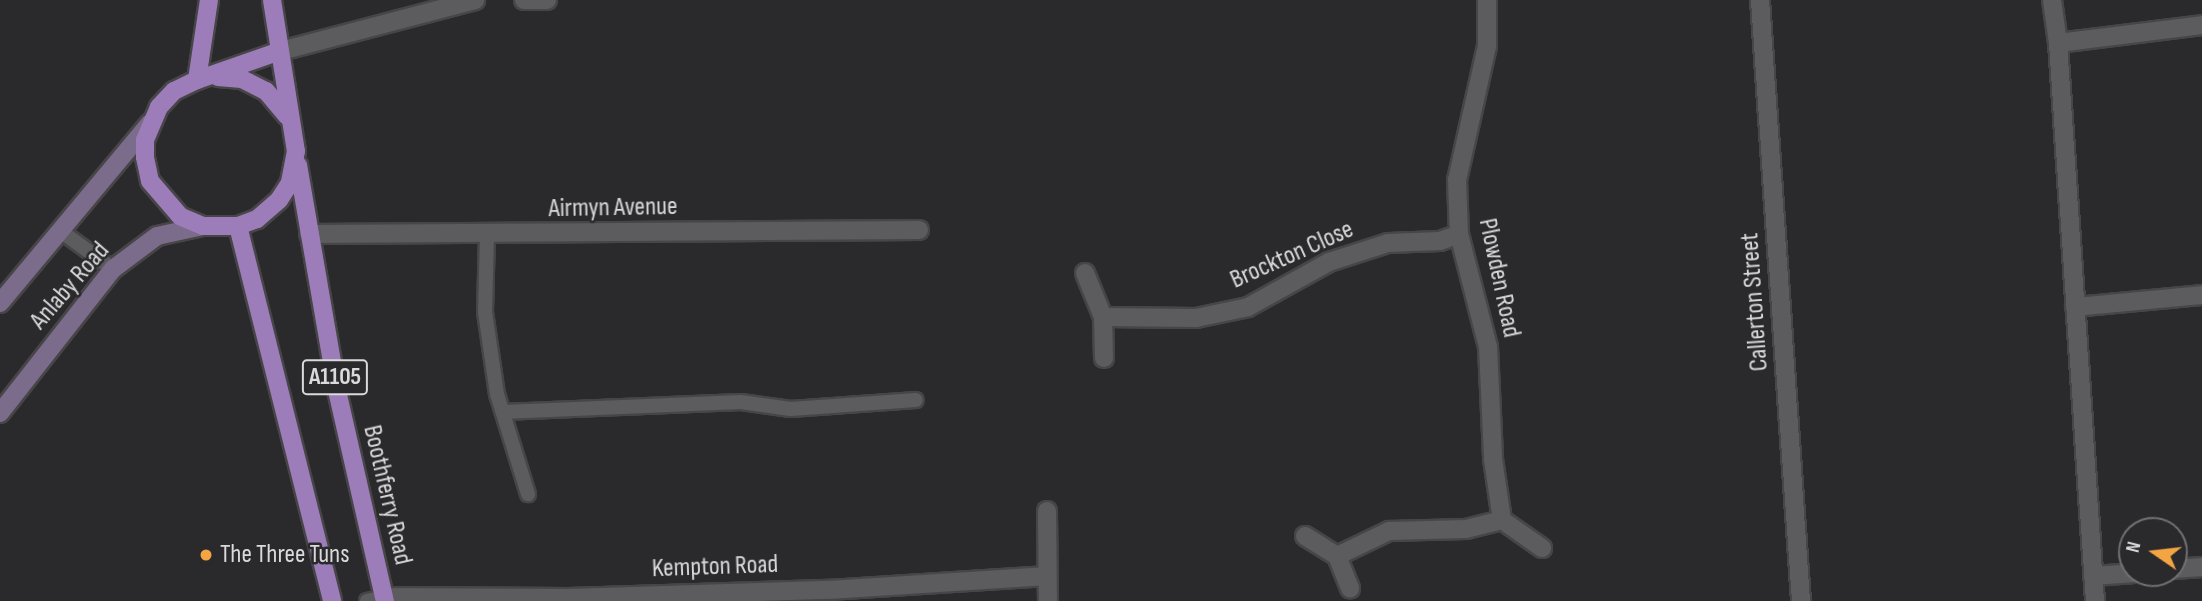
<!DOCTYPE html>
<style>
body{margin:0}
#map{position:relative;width:2202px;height:601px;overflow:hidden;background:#2a292c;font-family:"Sofia Sans Condensed",sans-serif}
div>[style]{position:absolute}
.roads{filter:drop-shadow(2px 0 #474548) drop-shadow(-2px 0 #474548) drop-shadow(0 2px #474548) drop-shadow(0 -2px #474548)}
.lane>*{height:14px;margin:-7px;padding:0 7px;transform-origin:7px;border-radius:7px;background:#5c5b5e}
.street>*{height:18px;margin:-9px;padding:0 9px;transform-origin:9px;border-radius:9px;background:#5c5b5e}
.secondary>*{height:18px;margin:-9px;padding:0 9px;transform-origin:9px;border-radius:9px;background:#7c6c8b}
.primary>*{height:18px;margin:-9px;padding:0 9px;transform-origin:9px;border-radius:9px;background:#9d7db9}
.dots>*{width:19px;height:19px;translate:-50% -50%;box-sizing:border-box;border:4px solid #2a292c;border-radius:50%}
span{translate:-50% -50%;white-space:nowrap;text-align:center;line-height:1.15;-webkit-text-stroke:5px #2a292c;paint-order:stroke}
.shield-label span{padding:2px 5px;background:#2a292c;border:2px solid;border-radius:5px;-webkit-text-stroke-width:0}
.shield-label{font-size:24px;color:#dad9db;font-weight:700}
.street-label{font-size:26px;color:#dad9db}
.poi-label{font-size:26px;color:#dad9db}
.left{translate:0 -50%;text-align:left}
.north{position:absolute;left:2118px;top:517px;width:70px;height:70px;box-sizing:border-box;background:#2a292c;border:2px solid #706f72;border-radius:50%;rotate:284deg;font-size:19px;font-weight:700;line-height:28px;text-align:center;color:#dad9db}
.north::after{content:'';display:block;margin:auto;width:24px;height:32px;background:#f3a443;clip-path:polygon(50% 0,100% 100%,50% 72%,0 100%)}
</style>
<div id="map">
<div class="roads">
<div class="lane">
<i style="left:62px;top:232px;width:63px;rotate:36deg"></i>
<i style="left:487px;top:235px;width:77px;rotate:91.5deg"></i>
<i style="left:485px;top:312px;width:83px;rotate:81.7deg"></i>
<i style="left:497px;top:394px;width:105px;rotate:72.8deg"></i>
<i style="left:503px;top:412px;width:238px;rotate:-2.4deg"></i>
<i style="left:741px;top:402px;width:50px;rotate:8deg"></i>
<i style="left:791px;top:409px;width:125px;rotate:-4.1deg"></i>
<i style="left:367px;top:601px;width:17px;rotate:-13deg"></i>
</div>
<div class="street">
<i style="left:524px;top:0;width:23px"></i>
<i style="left:1487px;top:0;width:46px;rotate:90deg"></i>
<i style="left:1487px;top:46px;width:137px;rotate:102.6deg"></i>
<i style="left:1457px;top:180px;width:54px;rotate:87.9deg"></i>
<i style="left:1459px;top:234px;width:117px;rotate:75.6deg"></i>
<i style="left:1488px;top:347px;width:112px;rotate:87.4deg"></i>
<i style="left:1493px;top:459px;width:62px;rotate:81.6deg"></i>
<i style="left:1502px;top:520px;width:49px;rotate:35deg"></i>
<i style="left:1760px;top:0;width:602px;rotate:86.1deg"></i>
<i style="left:2052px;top:0;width:43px;rotate:82.1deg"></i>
<i style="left:2058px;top:43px;width:145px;rotate:-7.1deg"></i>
<i style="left:2058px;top:43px;width:559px;rotate:86.21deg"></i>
<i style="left:277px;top:52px;width:205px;rotate:-14.7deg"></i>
<i style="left:309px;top:234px;width:610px;rotate:-0.38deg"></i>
<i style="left:1085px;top:273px;width:48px;rotate:67.8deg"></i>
<i style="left:1103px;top:317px;width:41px;rotate:88.6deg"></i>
<i style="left:2075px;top:307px;width:128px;rotate:-5.4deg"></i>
<i style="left:1103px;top:317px;width:93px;rotate:0.6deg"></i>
<i style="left:1196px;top:318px;width:53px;rotate:-11.9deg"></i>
<i style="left:1248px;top:307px;width:93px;rotate:-29.1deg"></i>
<i style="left:1329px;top:262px;width:62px;rotate:-17.9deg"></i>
<i style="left:1388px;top:243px;width:52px;rotate:-2.2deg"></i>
<i style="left:1440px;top:241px;width:20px;rotate:-20deg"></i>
<i style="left:1047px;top:511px;width:90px;rotate:89.4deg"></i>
<i style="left:1305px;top:536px;width:38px;rotate:32deg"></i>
<i style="left:1337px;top:556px;width:35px;rotate:68deg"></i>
<i style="left:1337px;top:556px;width:58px;rotate:-25.7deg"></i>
<i style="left:1389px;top:531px;width:77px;rotate:-1.5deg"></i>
<i style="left:1466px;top:529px;width:37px;rotate:-14deg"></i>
<i style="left:2174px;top:569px;width:28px;rotate:-4deg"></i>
<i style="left:2093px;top:576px;width:39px;rotate:-4deg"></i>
<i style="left:384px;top:597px;width:185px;rotate:0.3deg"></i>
<i style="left:569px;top:598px;width:261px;rotate:-1.8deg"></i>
<i style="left:830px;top:590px;width:217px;rotate:-3.7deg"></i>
</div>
<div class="secondary">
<i style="left:0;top:303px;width:234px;rotate:-50.2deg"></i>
<i style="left:0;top:413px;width:183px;rotate:-51.9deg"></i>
<i style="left:113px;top:269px;width:55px;rotate:-36.9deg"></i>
<i style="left:157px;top:236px;width:47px;rotate:-12.3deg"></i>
</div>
<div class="primary">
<i style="left:272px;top:0;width:153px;rotate:81deg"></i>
<i style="left:296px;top:151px;width:33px;rotate:101deg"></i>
<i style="left:290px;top:183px;width:20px;rotate:123deg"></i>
<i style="left:279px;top:200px;width:29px;rotate:139deg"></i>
<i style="left:257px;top:219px;width:20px;rotate:160deg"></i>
<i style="left:238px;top:226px;width:35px;rotate:180deg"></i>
<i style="left:203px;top:226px;width:25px;rotate:-157deg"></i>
<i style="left:180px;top:216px;width:46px;rotate:-130.6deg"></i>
<i style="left:150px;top:181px;width:25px;rotate:-102deg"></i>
<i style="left:145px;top:157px;width:17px;rotate:-90deg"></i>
<i style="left:145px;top:140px;width:36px;rotate:-67deg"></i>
<i style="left:159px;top:107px;width:22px;rotate:-47deg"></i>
<i style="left:174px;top:91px;width:25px;rotate:-26deg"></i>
<i style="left:197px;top:80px;width:85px;rotate:-19.3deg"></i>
<i style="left:218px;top:77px;width:24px;rotate:5deg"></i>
<i style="left:242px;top:79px;width:27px;rotate:27deg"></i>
<i style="left:266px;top:91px;width:33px;rotate:50deg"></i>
<i style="left:197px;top:80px;width:81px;rotate:-81.5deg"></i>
<i style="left:298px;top:165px;width:224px;rotate:80.2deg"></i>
<i style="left:336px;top:386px;width:221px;rotate:77.2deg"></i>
<i style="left:238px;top:226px;width:387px;rotate:75.9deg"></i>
</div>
</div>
<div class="dots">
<i style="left:206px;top:555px;background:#f3a443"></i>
</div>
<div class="shield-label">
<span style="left:335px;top:377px">A1105</span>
</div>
<div class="street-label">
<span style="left:613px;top:208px;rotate:-1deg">Airmyn Avenue</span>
<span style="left:1292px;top:255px;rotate:-24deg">Brockton Close</span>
<span style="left:1499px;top:278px;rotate:78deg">Plowden Road</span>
<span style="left:70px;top:286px;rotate:-49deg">Anlaby Road</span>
<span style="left:1755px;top:302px;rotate:-94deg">Callerton Street</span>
<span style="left:387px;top:495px;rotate:77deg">Boothferry Road</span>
<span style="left:715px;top:567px;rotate:-2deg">Kempton Road</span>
</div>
<div class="poi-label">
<span class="left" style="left:220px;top:555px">The Three Tuns</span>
</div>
<div class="north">N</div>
</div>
